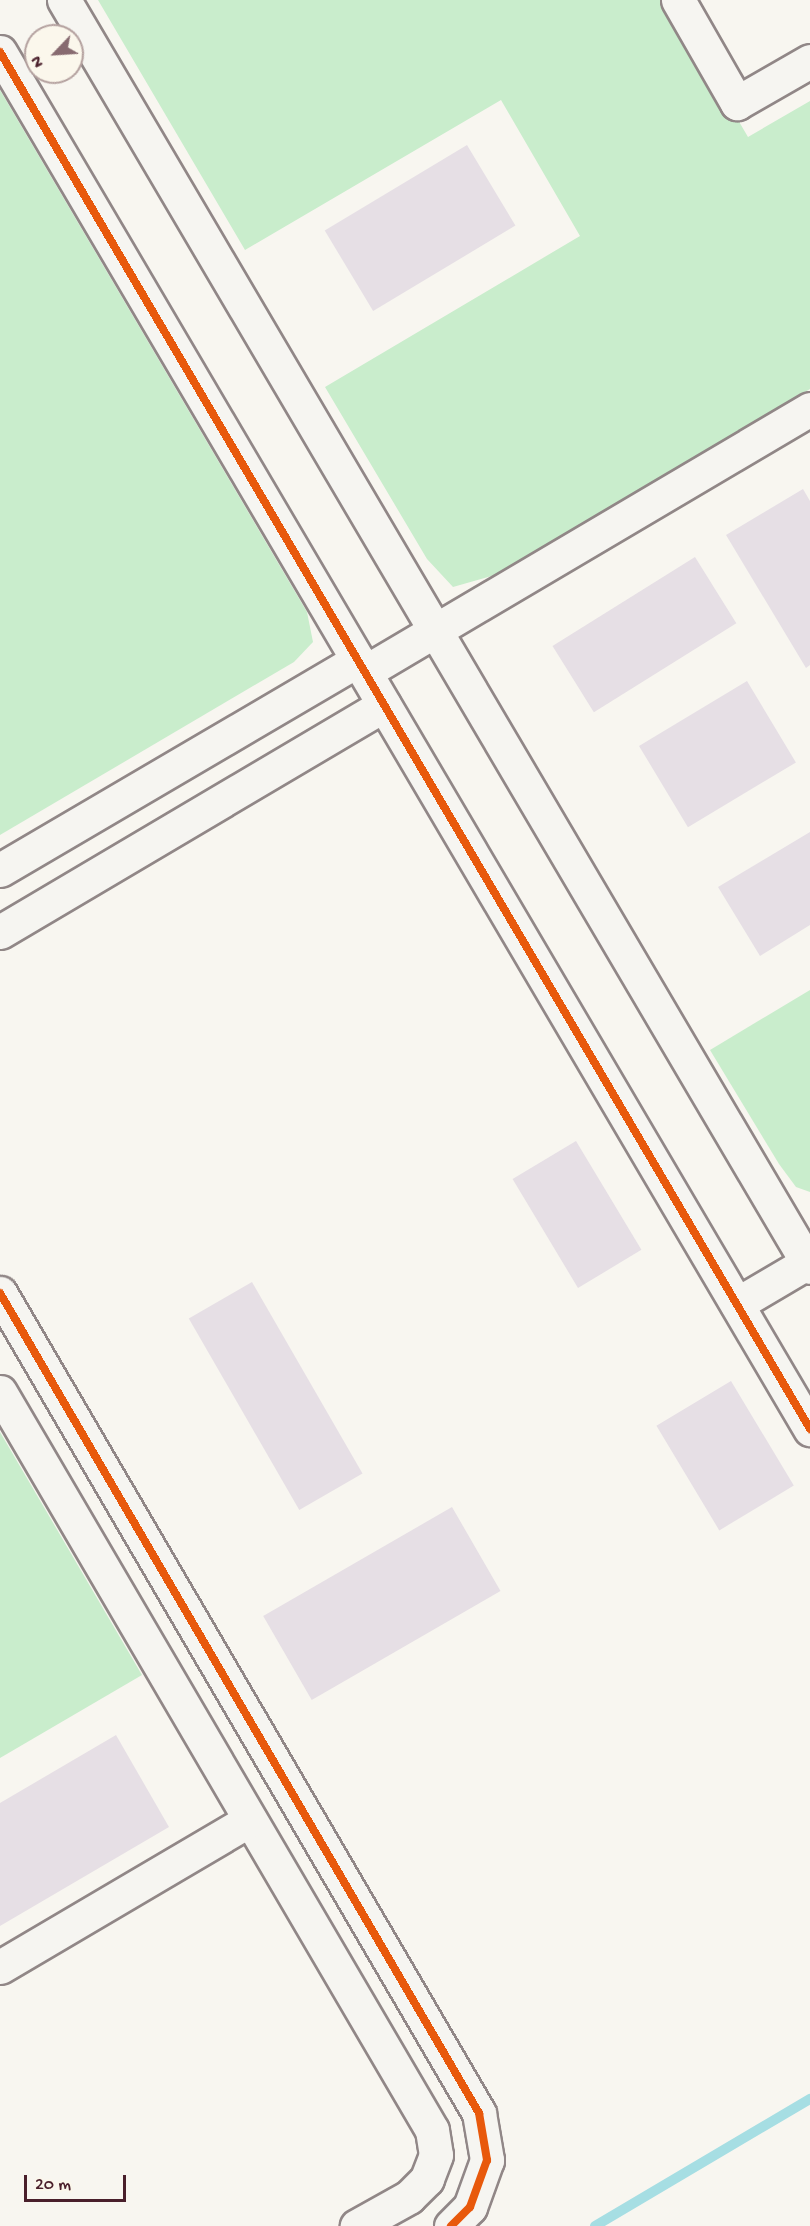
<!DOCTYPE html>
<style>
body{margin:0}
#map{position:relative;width:810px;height:2226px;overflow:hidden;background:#f8f6f0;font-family:"Gochi Hand",sans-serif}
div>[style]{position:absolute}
.green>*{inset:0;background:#c9edcc}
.stream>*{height:10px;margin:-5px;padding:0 5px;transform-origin:5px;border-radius:5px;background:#a6dee3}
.building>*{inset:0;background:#e6dfe5;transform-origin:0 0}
.roads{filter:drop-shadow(2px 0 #918787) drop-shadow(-2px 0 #918787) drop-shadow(0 2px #918787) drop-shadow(0 -2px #918787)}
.minor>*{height:33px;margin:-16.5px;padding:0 16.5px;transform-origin:16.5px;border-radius:16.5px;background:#f6f5f1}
.cycleway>*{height:8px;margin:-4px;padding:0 4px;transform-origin:4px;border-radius:4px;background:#e8590c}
span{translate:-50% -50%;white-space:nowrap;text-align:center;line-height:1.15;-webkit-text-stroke:4.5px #fbf7ec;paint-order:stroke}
.north{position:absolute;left:24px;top:24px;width:60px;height:60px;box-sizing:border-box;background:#fbf7ec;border:2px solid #b4a19f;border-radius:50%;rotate:245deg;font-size:16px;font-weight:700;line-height:24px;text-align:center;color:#4a1f2b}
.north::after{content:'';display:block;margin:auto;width:21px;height:27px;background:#876a70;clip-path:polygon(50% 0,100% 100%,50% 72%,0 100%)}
.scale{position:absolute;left:24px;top:2175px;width:102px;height:27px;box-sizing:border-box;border:3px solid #4a1f2b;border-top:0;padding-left:8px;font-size:18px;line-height:21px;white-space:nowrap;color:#4a1f2b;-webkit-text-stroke:4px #fbf7ec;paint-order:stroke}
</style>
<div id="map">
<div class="green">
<i style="clip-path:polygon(98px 0,668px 0,748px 137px,810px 101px,810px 389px,495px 575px,453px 587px,427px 559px,325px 387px,580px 236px,501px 100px,245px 250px)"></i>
<i style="clip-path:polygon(0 90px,307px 612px,313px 642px,294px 662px,0 835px)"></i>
<i style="clip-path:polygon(810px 990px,810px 1192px,796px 1187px,779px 1164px,710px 1050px)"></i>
<i style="clip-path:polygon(0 1432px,142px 1675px,0 1758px)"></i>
</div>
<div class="stream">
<i style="left:595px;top:2226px;width:250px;rotate:-30.6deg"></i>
</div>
<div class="building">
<i style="left:467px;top:145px;width:94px;height:166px;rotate:59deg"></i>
<i style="clip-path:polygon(803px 489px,810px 501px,810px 665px,806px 668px,726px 535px)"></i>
<i style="left:695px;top:557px;width:78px;height:168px;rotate:58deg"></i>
<i style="left:747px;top:681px;width:95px;height:126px;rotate:59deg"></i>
<i style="clip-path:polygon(810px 832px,810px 925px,760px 956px,718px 887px)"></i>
<i style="left:576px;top:1141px;width:127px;height:74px;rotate:59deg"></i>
<i style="left:252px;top:1282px;width:221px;height:73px;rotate:60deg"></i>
<i style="left:731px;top:1381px;width:122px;height:87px;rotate:59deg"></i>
<i style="left:452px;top:1507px;width:97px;height:218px;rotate:60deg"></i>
<i style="clip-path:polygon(116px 1735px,169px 1827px,0 1926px,0 1803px)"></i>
</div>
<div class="roads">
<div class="minor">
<i style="left:64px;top:0;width:1470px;rotate:59.51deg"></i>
<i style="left:678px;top:0;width:119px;rotate:60.2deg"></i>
<i style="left:737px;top:103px;width:84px;rotate:-29.9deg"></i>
<i style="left:0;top:52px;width:1598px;rotate:59.53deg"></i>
<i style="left:365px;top:672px;width:517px;rotate:-30.58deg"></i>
<i style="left:0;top:870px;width:415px;rotate:-30.4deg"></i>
<i style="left:0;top:932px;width:446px;rotate:-30.6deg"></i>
<i style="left:0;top:1293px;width:950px;rotate:59.71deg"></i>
<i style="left:479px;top:2113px;width:48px;rotate:80.3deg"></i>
<i style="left:487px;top:2160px;width:50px;rotate:109.9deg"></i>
<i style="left:470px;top:2207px;width:27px;rotate:135deg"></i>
<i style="left:737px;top:1304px;width:85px;rotate:-30.5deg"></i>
<i style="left:0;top:1392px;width:855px;rotate:59.66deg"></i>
<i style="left:432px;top:2130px;width:25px;rotate:81deg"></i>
<i style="left:436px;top:2155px;width:26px;rotate:111deg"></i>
<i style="left:427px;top:2179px;width:25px;rotate:135deg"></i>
<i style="left:409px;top:2197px;width:60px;rotate:150.9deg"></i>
<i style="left:0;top:1967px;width:290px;rotate:-30.5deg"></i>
</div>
</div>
<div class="cycleway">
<i style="left:0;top:52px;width:1598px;rotate:59.53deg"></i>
<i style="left:0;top:1293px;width:950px;rotate:59.71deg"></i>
<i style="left:479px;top:2113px;width:48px;rotate:80.3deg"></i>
<i style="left:487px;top:2160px;width:50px;rotate:109.9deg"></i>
<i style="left:470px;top:2207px;width:27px;rotate:135deg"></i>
</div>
<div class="north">N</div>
<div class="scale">20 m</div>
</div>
